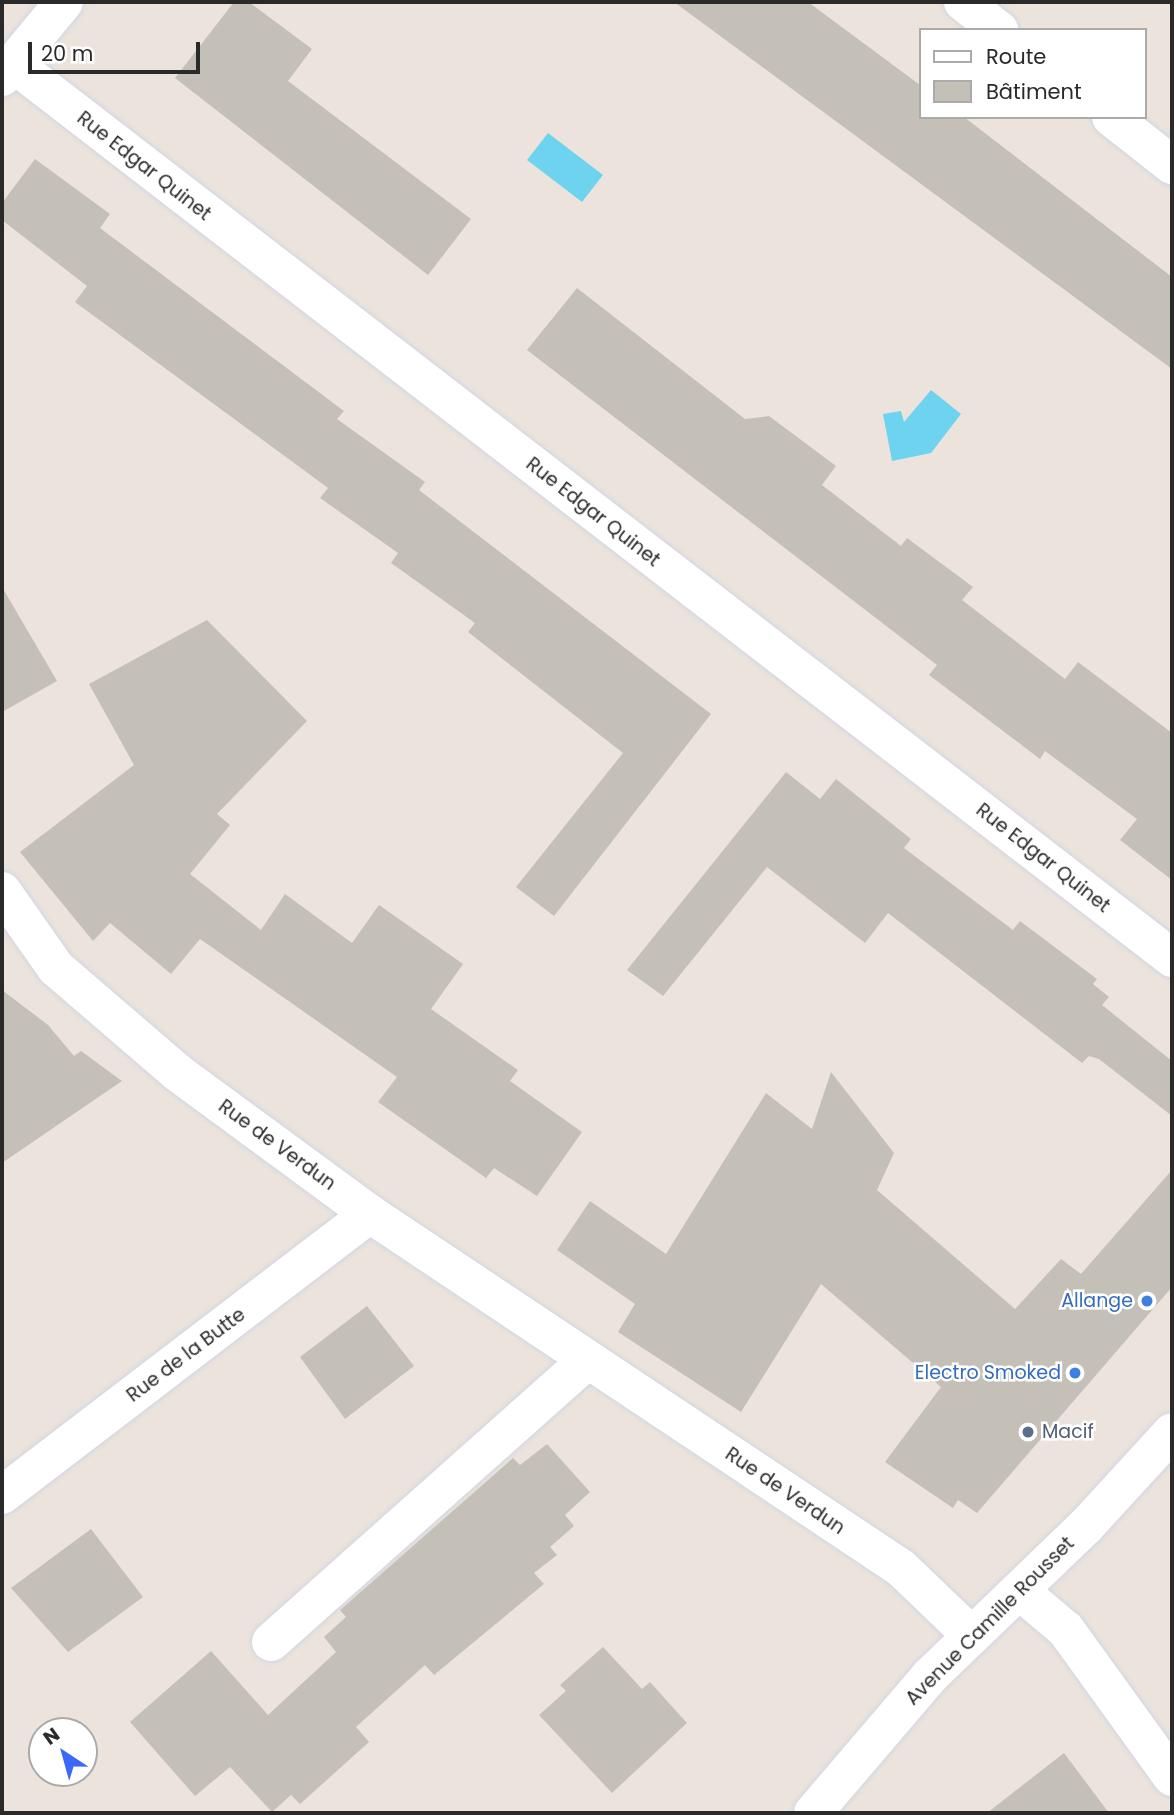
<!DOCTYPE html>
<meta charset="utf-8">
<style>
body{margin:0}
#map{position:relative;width:1174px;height:1815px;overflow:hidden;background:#ece4dc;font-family:Poppins,sans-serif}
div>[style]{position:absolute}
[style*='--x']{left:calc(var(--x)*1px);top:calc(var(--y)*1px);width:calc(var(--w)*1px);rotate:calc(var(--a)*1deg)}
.water>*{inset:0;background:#6ed3ef}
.building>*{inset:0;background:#c4bfb7}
.roads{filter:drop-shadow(0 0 2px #d1d5e3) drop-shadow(0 0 2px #d1d5e3)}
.minor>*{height:38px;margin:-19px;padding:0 19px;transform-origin:19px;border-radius:19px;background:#fff}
.tertiary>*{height:38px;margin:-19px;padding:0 19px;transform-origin:19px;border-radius:19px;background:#fff}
.dots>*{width:19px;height:19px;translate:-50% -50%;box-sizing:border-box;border:4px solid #fff;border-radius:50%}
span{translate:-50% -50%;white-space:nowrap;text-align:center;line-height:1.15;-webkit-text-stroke:5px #fff;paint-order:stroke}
.street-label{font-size:19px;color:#2a2a2a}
.shop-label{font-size:19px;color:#366cbe}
.right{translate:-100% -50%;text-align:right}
.service-label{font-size:19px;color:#4e5e75}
.left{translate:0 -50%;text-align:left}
.frame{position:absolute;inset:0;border:4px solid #2a2a2a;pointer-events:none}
.legend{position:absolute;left:919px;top:28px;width:228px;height:91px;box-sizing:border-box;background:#fff;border:2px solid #aaa;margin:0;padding:9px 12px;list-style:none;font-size:21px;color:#2a2a2a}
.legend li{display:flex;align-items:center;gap:14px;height:35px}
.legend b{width:35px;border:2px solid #aaa}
.north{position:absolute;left:28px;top:1717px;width:70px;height:70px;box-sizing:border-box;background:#fff;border:2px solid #aaa;border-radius:50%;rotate:324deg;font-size:19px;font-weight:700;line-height:28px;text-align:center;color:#2a2a2a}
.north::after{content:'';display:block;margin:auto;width:24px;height:32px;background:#3b68fa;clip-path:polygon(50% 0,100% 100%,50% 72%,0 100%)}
.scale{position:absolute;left:28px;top:42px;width:172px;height:32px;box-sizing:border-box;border:4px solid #2a2a2a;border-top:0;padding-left:9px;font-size:21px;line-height:24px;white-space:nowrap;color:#2a2a2a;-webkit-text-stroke:5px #fff;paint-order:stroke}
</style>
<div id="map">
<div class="water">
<i style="clip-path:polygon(548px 133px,603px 175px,582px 202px,527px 160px)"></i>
<i style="clip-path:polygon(931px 390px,961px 414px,931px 453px,892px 461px,883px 414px,901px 411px,904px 422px)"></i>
</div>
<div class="building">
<i style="clip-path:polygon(234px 2px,249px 2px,312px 49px,288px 81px,471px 219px,428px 275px,175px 78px)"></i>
<i style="clip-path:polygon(674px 2px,808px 2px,920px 85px,920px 117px,964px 117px,1172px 277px,1172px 369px)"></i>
<i style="clip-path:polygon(35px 159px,110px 214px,100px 228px,344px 411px,337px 419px,425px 482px,419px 490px,711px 714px,554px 916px,516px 887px,623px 753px,468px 632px,475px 623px,391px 563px,398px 553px,320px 498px,328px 488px,75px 302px,87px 286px,2px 220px,2px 203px)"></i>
<i style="clip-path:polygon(577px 288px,745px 419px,769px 416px,836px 466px,822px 485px,901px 546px,907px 538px,973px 587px,962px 600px,1065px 679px,1078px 662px,1172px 733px,1172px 880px,1120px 840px,1137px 819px,1045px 751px,1040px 759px,929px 675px,937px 665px,527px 350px)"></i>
<i style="clip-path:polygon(2px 587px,57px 681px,2px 712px)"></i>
<i style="clip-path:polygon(207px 620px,307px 721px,217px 814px,230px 825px,190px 874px,261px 930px,285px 894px,352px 943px,379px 905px,463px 964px,431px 1009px,518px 1070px,510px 1081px,582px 1132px,537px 1196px,494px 1168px,486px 1178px,378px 1102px,397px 1077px,200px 939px,171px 974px,110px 923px,93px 941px,20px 852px,134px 765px,89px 684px)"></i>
<i style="clip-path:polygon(786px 772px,820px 799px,836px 779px,911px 839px,904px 848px,1013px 930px,1020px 921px,1097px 979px,1093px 984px,1109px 997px,1102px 1005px,1172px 1061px,1172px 1116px,1099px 1059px,1089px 1056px,1082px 1063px,888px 913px,865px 943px,767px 867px,663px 996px,627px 970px)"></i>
<i style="clip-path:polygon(2px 990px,48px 1025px,74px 1056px,81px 1051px,122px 1081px,2px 1163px)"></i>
<i style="clip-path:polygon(831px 1072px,894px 1153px,877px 1190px,1015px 1309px,1061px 1259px,1081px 1274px,1172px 1170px,1172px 1287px,977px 1513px,958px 1500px,953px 1508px,885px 1462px,941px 1387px,821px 1284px,741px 1412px,618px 1332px,635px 1304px,557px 1250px,590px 1201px,666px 1254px,766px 1093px,812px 1129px)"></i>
<i style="clip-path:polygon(367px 1306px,414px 1366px,345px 1419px,300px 1357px)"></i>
<i style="clip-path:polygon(547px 1444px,590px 1492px,565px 1515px,574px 1526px,550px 1547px,557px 1555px,534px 1573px,544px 1584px,434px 1675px,425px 1665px,356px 1727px,369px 1742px,300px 1804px,291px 1795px,272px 1812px,230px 1767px,195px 1796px,130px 1722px,211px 1651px,268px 1715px,336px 1652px,324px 1637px,346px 1617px,340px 1610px,513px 1458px,520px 1465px)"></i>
<i style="clip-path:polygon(91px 1529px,143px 1597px,68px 1652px,11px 1588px)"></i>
<i style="clip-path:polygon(603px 1647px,642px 1689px,650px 1682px,687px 1723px,612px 1793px,539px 1715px,566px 1691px,560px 1685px)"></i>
<i style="clip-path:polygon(1064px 1753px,1109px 1813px,987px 1813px)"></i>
</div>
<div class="roads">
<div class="minor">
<i style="--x:963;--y:2;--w:46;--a:37.9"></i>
<i style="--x:15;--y:65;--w:1462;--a:37.66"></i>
<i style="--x:2;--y:77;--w:97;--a:-50.4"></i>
<i style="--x:1111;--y:117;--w:78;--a:38.2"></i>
<i style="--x:2;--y:891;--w:94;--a:55"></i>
<i style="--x:56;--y:968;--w:161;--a:40.7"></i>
<i style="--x:178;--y:1073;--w:238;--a:36.3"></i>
<i style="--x:370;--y:1214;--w:638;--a:33.69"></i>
<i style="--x:901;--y:1568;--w:98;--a:43.8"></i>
<i style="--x:2;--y:1495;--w:463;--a:-37.4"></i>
<i style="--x:1020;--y:1591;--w:60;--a:40.3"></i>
<i style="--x:1066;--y:1630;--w:181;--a:54.2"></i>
<i style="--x:271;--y:1642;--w:424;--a:-41.7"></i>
</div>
<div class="tertiary">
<i style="--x:813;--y:1813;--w:180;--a:-49.5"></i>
<i style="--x:930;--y:1676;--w:216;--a:-43.9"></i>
<i style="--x:1086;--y:1526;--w:127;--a:-47.5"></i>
</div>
</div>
<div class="dots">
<i style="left:1147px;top:1301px;background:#3f7fe0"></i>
<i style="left:1075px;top:1373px;background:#3f7fe0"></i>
<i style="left:1028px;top:1432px;background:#5c6f8a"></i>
</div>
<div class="street-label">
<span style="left:144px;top:166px;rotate:38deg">Rue Edgar Quinet</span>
<span style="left:593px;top:512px;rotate:38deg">Rue Edgar Quinet</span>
<span style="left:1043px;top:858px;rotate:38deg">Rue Edgar Quinet</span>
<span style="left:277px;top:1145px;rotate:36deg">Rue de Verdun</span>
<span style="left:186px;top:1355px;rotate:-37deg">Rue de la Butte</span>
<span style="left:785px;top:1491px;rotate:34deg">Rue de Verdun</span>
<span style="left:990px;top:1621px;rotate:-45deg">Avenue Camille Rousset</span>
</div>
<div class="shop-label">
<span class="right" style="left:1133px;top:1301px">Allange</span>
<span class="right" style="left:1061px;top:1373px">Electro Smoked</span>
</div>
<div class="service-label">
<span class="left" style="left:1042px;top:1432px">Macif</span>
</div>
<div class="frame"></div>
<ul class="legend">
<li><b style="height:9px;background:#fff"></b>Route</li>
<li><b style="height:19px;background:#c4bfb7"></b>Bâtiment</li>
</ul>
<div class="north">N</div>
<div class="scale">20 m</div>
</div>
